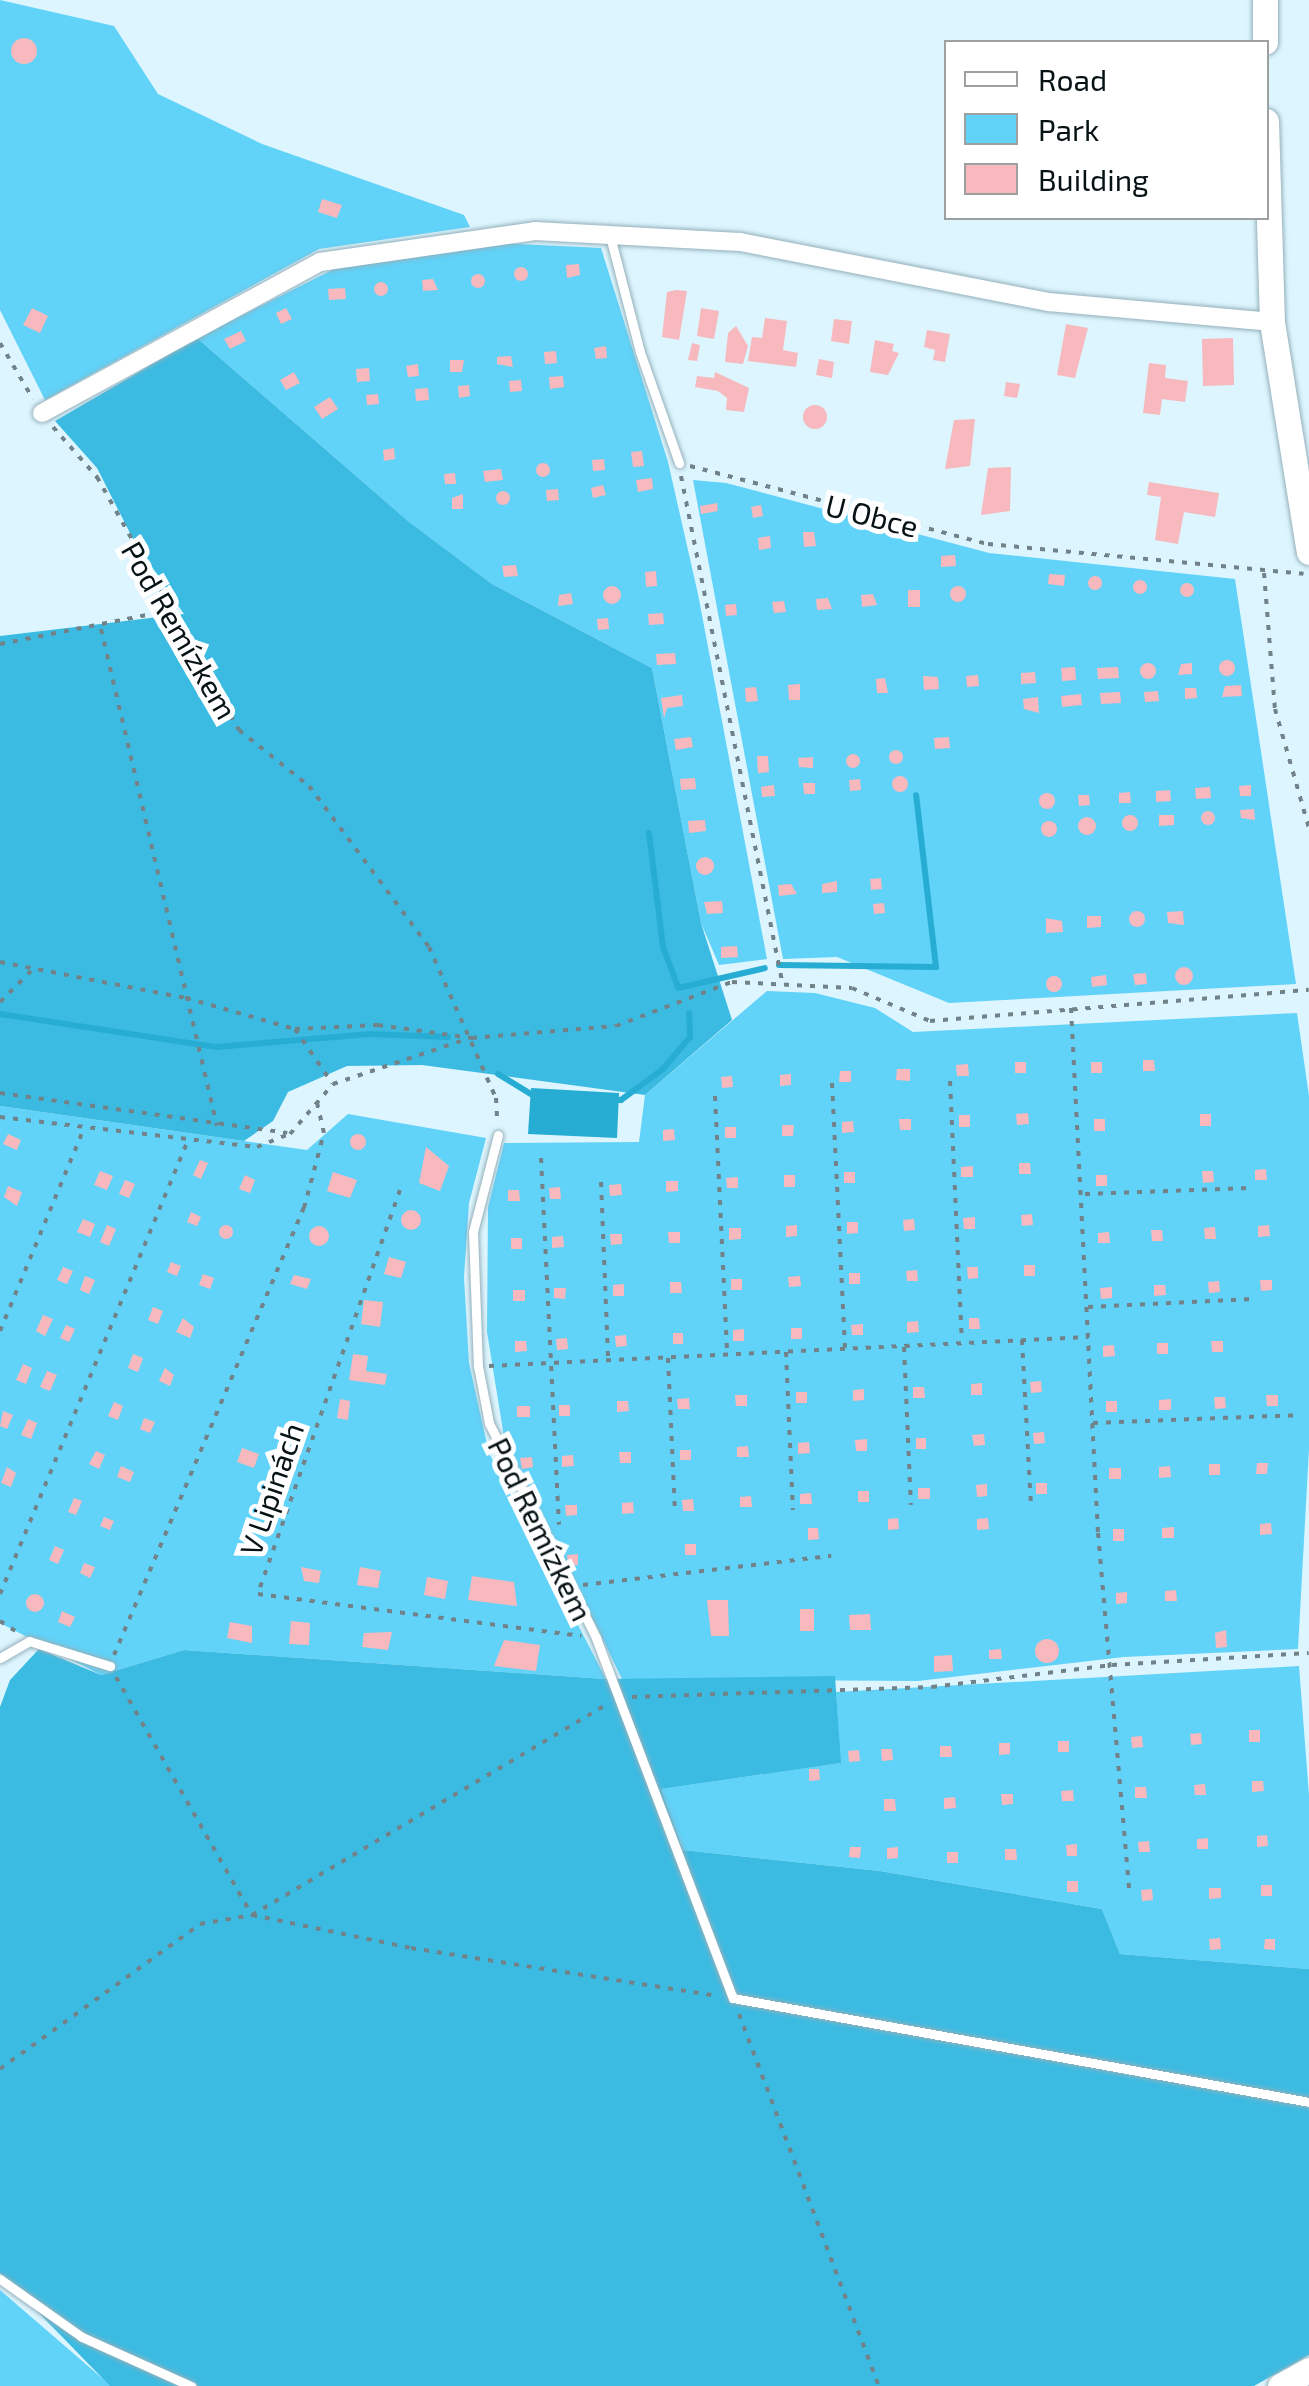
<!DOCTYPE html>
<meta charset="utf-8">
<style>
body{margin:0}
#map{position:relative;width:1309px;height:2386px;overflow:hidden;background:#ddf5fe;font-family:"Exo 2",sans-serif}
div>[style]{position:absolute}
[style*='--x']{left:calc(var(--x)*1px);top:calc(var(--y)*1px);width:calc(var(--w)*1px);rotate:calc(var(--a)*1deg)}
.green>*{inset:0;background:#61d2f8}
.forest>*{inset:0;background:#3cbbe2}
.water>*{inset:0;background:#27add4}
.stream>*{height:6px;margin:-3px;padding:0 3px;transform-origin:3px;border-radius:3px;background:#27add4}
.building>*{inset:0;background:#f7b9bd}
.round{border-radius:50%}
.path>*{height:4px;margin-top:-2px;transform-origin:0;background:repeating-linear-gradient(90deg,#718288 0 5px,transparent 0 13px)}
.roads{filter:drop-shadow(0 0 2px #93b0bb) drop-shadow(0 0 2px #93b0bb)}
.lane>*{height:9px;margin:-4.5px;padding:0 4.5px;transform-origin:4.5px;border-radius:4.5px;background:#fff}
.street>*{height:18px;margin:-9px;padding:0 9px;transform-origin:9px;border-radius:9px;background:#fff}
.secondary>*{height:25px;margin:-12.5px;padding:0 12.5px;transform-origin:12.5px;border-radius:12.5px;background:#fff}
span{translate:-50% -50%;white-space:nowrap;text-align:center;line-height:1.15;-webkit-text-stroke:10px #fff;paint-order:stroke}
.street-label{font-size:30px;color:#071215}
.legend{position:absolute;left:944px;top:40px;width:325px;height:180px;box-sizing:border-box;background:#fff;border:2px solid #9ca0a1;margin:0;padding:12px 18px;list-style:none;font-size:30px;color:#071215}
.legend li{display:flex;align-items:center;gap:20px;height:50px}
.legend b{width:50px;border:2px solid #9ca0a1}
</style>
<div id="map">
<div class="green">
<i style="clip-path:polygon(0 0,114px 26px,158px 94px,262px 144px,464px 215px,470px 227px,319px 249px,45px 400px,0 310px)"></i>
<i style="clip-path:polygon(478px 242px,601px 248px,668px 462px,698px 594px,767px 959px,719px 965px,701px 923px,652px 668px,492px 584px,408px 521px,197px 338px,342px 265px)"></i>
<i style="clip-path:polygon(693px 480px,726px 483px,989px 553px,1235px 579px,1296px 984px,949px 1003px,837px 957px,783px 959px)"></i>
<i style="clip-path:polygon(767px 991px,815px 993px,875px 1008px,913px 1032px,1297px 1013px,1309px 1096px,1309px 1449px,1298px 1649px,1124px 1657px,918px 1681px,622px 1679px,504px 1437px,487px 1332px,488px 1207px,504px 1143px,639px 1142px,645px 1095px)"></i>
<i style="clip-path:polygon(0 1106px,307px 1150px,348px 1114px,486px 1138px,469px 1203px,464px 1277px,469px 1363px,489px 1453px,606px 1679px,184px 1650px,101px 1675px,0 1623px)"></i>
<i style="clip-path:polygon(1299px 1666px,1309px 1795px,1309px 1969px,1120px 1954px,1102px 1909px,880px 1871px,683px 1850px,660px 1789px,840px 1763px,836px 1692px)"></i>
<i style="clip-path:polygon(0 2290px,110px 2385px,110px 2386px,0 2386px)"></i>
</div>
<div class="forest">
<i style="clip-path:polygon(197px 338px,408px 521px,492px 584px,652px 668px,701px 923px,732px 1020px,645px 1095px,422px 1065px,347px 1066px,288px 1092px,273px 1121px,244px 1141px,0 1106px,0 636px,184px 614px,133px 539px,97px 468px,55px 421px)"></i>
<i style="clip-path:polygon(39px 1649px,101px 1675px,184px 1650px,606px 1679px,835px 1676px,841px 1763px,661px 1789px,683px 1850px,880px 1871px,1102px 1909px,1120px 1954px,1309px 1969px,1309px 2355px,1254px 2386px,110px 2386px,0 2273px,0 1707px,10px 1680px)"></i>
</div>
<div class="water">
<i style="clip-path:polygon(531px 1088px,619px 1093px,617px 1138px,528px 1134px)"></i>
</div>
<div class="stream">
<i style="--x:649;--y:833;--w:115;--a:83"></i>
<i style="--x:663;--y:947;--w:43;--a:69.4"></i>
<i style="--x:779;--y:965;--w:157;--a:0.7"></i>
<i style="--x:936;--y:967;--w:173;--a:-96.6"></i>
<i style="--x:678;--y:988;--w:89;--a:-12.9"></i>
<i style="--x:0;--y:1014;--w:219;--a:8.7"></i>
<i style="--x:216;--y:1047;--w:155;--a:-4.8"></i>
<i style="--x:370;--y:1034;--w:78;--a:2.2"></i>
<i style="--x:498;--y:1074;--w:42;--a:31.4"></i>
<i style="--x:611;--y:1100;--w:10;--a:0"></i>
<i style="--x:621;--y:1100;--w:52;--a:-36.4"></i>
<i style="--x:663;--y:1069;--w:42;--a:-49.8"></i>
<i style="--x:690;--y:1037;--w:24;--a:-92"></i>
</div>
<div class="building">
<i class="round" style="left:11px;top:38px;width:26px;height:26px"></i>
<i style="clip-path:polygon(322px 199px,342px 205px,337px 218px,318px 212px)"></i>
<i style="clip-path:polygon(579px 264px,580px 275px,567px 278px,566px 265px)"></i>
<i class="round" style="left:514px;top:267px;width:14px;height:14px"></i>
<i class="round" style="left:471px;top:274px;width:14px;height:14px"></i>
<i style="clip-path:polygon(433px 279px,438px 290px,423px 291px,422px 280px)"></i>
<i class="round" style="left:374px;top:282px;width:14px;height:14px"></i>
<i style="clip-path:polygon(345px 288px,346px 299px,329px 300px,328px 289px)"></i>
<i style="clip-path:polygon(676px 290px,687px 291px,679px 340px,662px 337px,667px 292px)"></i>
<i style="clip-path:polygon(32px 308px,48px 316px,40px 333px,23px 325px)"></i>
<i style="clip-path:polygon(286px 308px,292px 319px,281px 324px,276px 313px)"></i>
<i style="clip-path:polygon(701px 308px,719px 311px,714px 339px,697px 336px)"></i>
<i style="clip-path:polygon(765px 318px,787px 321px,783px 350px,798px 353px,796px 367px,748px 361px,752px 337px,762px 338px)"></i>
<i style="clip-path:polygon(834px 319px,852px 321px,849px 344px,831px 341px)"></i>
<i style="clip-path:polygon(1066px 324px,1088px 328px,1075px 378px,1057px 375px)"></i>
<i style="clip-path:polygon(736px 326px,748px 346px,743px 364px,725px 362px,728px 333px)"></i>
<i style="clip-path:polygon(927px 330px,950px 334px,945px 362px,933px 360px,935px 350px,924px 347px)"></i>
<i style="clip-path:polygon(241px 331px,246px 341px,230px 349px,224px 339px)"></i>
<i style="clip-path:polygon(1233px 338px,1234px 385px,1203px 386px,1202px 339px)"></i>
<i style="clip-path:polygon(875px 340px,894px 344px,892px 351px,899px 353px,888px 375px,870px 372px)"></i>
<i style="clip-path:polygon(692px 343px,700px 345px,697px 361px,688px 360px)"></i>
<i style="clip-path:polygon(606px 346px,607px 358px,596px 359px,594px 348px)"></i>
<i style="clip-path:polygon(556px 351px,557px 363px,545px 364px,544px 352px)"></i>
<i style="clip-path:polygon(511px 356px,513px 367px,497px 364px,497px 357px)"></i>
<i style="clip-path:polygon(819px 359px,834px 362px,832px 378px,816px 375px)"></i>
<i style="clip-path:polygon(450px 360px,464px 360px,462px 372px,450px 372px)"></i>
<i style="clip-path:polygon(1149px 363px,1166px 365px,1165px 378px,1188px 381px,1185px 402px,1162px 399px,1160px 415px,1143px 413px)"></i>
<i style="clip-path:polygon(418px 364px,419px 376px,408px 377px,406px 366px)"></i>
<i style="clip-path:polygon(369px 368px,370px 381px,357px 382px,356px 369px)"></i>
<i style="clip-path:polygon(294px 372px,300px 383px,286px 390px,280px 380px)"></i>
<i style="clip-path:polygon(715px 372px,749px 388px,744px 412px,726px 410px,727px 398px,718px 391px,695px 387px,697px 376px,714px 378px)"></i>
<i style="clip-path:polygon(563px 376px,564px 387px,550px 389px,549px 377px)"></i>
<i style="clip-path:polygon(521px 380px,522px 391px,510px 392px,509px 381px)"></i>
<i style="clip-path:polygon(1006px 382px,1020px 384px,1017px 398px,1004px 396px)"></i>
<i style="clip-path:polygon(469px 385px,470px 396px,459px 398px,458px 386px)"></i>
<i style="clip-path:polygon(428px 388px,429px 400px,416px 401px,415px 389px)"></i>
<i style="clip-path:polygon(378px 394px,379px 404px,367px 405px,366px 395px)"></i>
<i style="clip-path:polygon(330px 397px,338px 409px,322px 419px,314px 407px)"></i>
<i class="round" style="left:803px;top:405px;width:24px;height:24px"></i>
<i style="clip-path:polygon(975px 419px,970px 466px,945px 469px,954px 420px)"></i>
<i style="clip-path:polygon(394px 448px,395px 459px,384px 461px,383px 450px)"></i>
<i style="clip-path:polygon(642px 451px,644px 466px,633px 467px,631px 452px)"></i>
<i style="clip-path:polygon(604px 459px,605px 470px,593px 471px,592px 460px)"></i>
<i class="round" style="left:536px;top:463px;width:14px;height:14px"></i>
<i style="clip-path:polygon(1011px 467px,1010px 511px,981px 515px,988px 468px)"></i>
<i style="clip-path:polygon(501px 469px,503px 480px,485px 482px,483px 471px)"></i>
<i style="clip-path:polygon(455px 473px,456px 484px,445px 484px,444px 474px)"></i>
<i style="clip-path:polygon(652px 478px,653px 489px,638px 492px,636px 480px)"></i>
<i style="clip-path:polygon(1149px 482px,1219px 493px,1215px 517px,1184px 512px,1178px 544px,1155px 540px,1161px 497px,1147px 495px)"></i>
<i style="clip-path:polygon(603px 485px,606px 495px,593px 498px,591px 488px)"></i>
<i style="clip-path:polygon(558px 489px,559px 500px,547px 501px,546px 490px)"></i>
<i class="round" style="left:496px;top:491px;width:14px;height:14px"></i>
<i style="clip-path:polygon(463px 494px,463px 509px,452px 509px,452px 498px)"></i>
<i style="clip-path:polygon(717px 503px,718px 511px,701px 514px,700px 506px)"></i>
<i style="clip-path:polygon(761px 505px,763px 516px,753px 518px,751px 507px)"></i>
<i style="clip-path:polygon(803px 532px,814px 532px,816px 546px,804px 547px)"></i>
<i style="clip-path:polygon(770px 536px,771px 548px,759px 550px,758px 538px)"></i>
<i style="clip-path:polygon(955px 555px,956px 566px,941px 567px,941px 556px)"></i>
<i style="clip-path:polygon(516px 565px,518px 576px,504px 577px,502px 566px)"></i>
<i style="clip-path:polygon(656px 571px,657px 586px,646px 587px,645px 572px)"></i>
<i style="clip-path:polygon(1049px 574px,1065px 575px,1064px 586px,1048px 584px)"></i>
<i class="round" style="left:1088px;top:576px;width:14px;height:14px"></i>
<i class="round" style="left:1133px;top:580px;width:14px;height:14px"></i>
<i class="round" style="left:1180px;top:583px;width:14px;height:14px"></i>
<i class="round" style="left:950px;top:586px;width:16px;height:16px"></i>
<i class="round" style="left:603px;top:586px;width:18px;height:18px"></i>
<i style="clip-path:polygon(908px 590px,920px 590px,920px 607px,908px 607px)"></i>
<i style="clip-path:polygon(571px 593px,573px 604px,558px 606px,559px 595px)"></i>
<i style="clip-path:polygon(873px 594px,877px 605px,862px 607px,861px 595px)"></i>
<i style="clip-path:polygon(828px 598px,832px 609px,817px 610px,816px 599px)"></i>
<i style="clip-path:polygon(784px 601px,786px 612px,774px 613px,772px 602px)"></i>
<i style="clip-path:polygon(736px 604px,737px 615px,726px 616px,725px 605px)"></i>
<i style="clip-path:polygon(663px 613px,664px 624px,649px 625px,648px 614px)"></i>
<i style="clip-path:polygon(608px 618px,609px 629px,598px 630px,597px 619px)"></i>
<i style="clip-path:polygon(675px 653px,676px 664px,657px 665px,656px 654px)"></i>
<i class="round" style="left:1219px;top:660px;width:16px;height:16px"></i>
<i style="clip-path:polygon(1192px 663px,1192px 674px,1178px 675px,1181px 664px)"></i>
<i class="round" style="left:1140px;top:663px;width:16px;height:16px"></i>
<i style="clip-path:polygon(1075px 667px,1076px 680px,1062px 681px,1061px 668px)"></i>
<i style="clip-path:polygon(1118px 667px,1119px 678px,1098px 679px,1097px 668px)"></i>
<i style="clip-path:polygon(1035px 672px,1036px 683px,1021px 684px,1021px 673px)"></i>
<i style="clip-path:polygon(978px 675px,979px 686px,967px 687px,966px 676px)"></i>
<i style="clip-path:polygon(923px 676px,938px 677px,939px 689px,924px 690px)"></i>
<i style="clip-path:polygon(885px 678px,888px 693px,877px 693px,876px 679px)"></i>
<i style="clip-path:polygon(800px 684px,800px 700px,789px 700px,788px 685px)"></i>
<i style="clip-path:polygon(1241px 685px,1242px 696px,1222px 697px,1225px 686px)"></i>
<i style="clip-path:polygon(756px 687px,758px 701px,746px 702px,745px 688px)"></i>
<i style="clip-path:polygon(1185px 688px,1196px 688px,1197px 698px,1185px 699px)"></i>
<i style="clip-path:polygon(1158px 691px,1159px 701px,1145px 702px,1144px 692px)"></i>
<i style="clip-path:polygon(1120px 692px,1121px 703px,1101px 704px,1100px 693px)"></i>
<i style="clip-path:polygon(1081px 694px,1082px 705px,1062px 707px,1061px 696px)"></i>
<i style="clip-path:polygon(682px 695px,683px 706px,667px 708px,664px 718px,661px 698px)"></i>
<i style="clip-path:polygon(1038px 697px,1039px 713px,1024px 709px,1023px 699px)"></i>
<i style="clip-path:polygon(691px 737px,693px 747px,676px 750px,674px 739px)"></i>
<i style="clip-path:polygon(949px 737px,950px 748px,935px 749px,934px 738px)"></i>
<i class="round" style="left:889px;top:750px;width:14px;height:14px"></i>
<i class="round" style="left:846px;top:754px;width:14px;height:14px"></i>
<i style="clip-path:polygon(757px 756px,768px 756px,769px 772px,758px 773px)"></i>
<i style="clip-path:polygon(813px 757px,813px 768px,799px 767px,798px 758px)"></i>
<i class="round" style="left:892px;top:776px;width:16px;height:16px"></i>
<i style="clip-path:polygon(695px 778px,696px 789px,681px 790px,680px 779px)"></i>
<i style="clip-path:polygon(860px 779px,861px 790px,850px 791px,849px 780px)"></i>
<i style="clip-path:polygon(803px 783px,815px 783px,815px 794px,804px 794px)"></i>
<i style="clip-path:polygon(774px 785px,775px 796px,762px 797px,761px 787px)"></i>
<i style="clip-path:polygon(1251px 785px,1251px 796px,1240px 796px,1239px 786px)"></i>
<i style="clip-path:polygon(1210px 787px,1211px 798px,1196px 799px,1195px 788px)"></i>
<i style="clip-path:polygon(1170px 790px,1171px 801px,1156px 802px,1156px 791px)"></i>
<i style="clip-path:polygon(1130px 792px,1131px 803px,1119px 803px,1119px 793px)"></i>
<i class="round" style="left:1039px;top:793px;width:16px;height:16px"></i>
<i style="clip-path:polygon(1078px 795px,1089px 795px,1090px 805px,1079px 806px)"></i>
<i style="clip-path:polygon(1254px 809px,1255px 820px,1241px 818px,1240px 810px)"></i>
<i class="round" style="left:1201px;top:811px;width:14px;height:14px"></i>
<i class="round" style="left:1122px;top:815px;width:16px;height:16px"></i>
<i style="clip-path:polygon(1159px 815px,1174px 815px,1174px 825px,1159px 826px)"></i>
<i class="round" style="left:1078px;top:817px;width:18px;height:18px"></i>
<i style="clip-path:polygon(705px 820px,706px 831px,689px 833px,688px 821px)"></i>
<i class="round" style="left:1041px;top:821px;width:16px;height:16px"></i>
<i class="round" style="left:696px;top:857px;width:18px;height:18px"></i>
<i style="clip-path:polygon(881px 878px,882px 889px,871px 890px,870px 879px)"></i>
<i style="clip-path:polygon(837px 881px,837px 892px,822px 893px,822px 884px)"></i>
<i style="clip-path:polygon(791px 884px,797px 894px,779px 896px,778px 885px)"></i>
<i style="clip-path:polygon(722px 901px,723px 913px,707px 914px,704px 902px)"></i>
<i style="clip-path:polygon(884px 903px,885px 913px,874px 914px,873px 904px)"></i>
<i class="round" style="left:1129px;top:911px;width:16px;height:16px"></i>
<i style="clip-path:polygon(1183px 911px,1184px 925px,1168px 923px,1167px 912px)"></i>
<i style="clip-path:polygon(1087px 916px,1101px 916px,1101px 927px,1087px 928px)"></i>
<i style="clip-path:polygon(1046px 918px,1062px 921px,1063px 932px,1046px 933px)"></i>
<i style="clip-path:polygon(737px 946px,738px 957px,721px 958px,721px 947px)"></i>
<i class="round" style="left:1175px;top:967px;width:18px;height:18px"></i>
<i style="clip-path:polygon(1146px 973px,1147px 984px,1135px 985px,1133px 974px)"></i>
<i style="clip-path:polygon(1106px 975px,1107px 985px,1092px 987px,1091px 977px)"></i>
<i class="round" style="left:1046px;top:976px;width:16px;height:16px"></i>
<i style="clip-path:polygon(1143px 1060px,1154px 1060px,1155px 1071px,1143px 1071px)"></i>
<i style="clip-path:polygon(1015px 1062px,1026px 1062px,1026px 1073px,1015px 1073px)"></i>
<i style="clip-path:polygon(1091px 1062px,1102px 1062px,1102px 1073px,1091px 1073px)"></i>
<i style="clip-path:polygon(968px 1064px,969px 1076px,957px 1076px,956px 1065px)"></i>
<i style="clip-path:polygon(897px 1069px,910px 1069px,910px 1081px,896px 1080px)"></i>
<i style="clip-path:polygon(840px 1071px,851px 1071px,851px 1082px,839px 1082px)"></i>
<i style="clip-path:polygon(791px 1074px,791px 1085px,780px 1086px,780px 1075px)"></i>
<i style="clip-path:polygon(732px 1076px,733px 1087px,722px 1088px,721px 1077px)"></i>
<i style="clip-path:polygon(1028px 1113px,1029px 1124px,1017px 1125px,1016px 1114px)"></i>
<i style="clip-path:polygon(1200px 1114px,1211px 1114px,1211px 1126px,1200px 1126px)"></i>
<i style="clip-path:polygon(959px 1115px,970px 1115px,970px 1127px,959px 1127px)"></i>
<i style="clip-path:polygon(899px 1119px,911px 1119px,911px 1130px,900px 1130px)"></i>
<i style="clip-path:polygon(1094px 1119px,1105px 1119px,1105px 1131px,1094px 1131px)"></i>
<i style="clip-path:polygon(853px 1121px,854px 1132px,842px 1133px,842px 1122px)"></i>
<i style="clip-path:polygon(782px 1125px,794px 1125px,793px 1136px,782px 1136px)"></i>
<i style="clip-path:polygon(725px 1127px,736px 1127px,736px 1138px,725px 1138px)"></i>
<i style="clip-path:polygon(674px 1129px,675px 1140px,663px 1141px,663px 1130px)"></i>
<i class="round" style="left:350px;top:1134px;width:16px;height:16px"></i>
<i style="clip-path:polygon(8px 1134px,21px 1140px,17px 1150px,3px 1144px)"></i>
<i style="clip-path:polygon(426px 1147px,449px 1166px,440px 1191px,419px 1183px)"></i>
<i style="clip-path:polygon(200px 1160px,208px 1163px,201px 1179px,193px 1175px)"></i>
<i style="clip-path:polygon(1019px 1163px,1030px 1163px,1031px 1174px,1019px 1174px)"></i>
<i style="clip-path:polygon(973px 1166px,973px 1177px,961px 1177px,961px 1167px)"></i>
<i style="clip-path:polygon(1266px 1169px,1267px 1180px,1255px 1180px,1255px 1170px)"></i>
<i style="clip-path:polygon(100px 1171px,113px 1176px,107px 1190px,94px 1185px)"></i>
<i style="clip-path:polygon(1202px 1171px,1213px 1171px,1214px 1182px,1203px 1183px)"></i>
<i style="clip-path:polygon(333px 1172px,357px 1180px,350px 1198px,327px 1191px)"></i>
<i style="clip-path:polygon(844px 1172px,855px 1172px,855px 1183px,844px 1183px)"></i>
<i style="clip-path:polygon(245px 1175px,255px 1180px,250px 1193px,239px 1189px)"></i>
<i style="clip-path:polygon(784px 1175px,795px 1175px,795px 1187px,784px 1187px)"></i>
<i style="clip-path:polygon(1096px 1175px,1107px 1175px,1107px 1186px,1096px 1186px)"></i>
<i style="clip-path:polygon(738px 1177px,738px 1188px,727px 1188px,726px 1178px)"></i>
<i style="clip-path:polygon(125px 1180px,135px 1184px,129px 1198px,119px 1194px)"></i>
<i style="clip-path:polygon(666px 1181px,678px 1181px,678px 1191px,666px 1192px)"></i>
<i style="clip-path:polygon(621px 1184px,622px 1195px,610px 1196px,609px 1185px)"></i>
<i style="clip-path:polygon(8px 1186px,22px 1192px,17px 1206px,4px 1197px)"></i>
<i style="clip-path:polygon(560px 1187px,561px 1199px,550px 1199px,549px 1188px)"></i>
<i style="clip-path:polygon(508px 1190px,519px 1190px,520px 1201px,508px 1201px)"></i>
<i class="round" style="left:401px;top:1210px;width:20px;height:20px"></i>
<i style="clip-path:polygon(191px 1212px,201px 1217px,197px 1226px,187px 1222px)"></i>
<i style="clip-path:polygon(1032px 1214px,1033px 1225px,1022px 1226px,1021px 1215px)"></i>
<i style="clip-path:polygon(975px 1217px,975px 1229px,964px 1229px,963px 1218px)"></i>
<i style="clip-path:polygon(83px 1219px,95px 1224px,90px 1237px,77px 1232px)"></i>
<i style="clip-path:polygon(914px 1219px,915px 1230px,904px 1231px,903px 1220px)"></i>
<i style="clip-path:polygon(847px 1222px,858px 1222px,858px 1233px,847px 1234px)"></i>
<i class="round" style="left:219px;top:1225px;width:14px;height:14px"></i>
<i style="clip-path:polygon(107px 1225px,116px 1229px,109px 1246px,100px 1242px)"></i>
<i style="clip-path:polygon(797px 1225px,797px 1236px,786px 1237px,786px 1226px)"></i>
<i style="clip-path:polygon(1269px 1225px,1270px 1236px,1258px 1237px,1258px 1226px)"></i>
<i class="round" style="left:309px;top:1226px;width:20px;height:20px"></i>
<i style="clip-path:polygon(1215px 1227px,1216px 1239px,1205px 1239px,1204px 1228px)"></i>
<i style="clip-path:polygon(729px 1228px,741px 1228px,741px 1239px,729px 1240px)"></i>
<i style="clip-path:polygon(1151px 1230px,1162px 1230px,1163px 1241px,1152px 1241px)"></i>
<i style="clip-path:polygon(668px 1232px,680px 1232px,680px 1243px,669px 1243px)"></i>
<i style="clip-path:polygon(1109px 1232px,1110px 1243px,1098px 1243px,1098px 1233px)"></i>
<i style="clip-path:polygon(610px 1234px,622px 1234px,622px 1244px,611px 1245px)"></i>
<i style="clip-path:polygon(563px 1236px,564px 1247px,552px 1248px,552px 1237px)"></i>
<i style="clip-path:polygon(511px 1238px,522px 1238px,522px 1249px,511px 1249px)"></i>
<i style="clip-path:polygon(389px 1257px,406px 1262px,401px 1278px,384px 1274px)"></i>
<i style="clip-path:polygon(171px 1262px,181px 1266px,177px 1276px,167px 1272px)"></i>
<i style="clip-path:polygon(1024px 1265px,1035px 1265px,1035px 1276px,1024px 1276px)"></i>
<i style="clip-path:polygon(63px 1267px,73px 1271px,67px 1284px,57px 1280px)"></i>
<i style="clip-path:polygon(967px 1267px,978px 1267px,978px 1278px,968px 1279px)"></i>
<i style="clip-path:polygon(917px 1270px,918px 1281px,907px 1281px,906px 1271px)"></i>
<i style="clip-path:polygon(849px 1273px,860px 1273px,860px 1284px,849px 1284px)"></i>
<i style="clip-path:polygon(203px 1274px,214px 1278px,210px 1289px,199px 1285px)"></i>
<i style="clip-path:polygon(294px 1275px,311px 1279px,307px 1289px,290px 1284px)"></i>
<i style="clip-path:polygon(85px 1276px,95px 1280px,89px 1294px,80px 1290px)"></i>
<i style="clip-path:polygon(800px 1276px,801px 1286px,789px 1287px,788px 1277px)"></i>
<i style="clip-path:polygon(731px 1279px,742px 1279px,742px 1290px,731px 1290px)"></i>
<i style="clip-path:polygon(1260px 1280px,1272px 1280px,1272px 1290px,1261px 1291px)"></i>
<i style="clip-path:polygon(1219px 1281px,1220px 1292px,1209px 1293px,1208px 1282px)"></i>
<i style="clip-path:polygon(670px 1282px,681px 1282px,682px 1293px,670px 1293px)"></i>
<i style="clip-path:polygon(624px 1284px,624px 1296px,613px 1296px,613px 1285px)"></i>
<i style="clip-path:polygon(1154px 1285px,1165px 1285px,1166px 1295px,1154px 1296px)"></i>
<i style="clip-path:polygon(1112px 1287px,1112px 1298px,1101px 1299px,1100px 1288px)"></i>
<i style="clip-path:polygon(554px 1288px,566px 1288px,565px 1299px,554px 1298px)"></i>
<i style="clip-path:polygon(513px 1290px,525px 1290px,525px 1301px,513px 1301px)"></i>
<i style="clip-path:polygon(364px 1300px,383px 1302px,380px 1327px,361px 1324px)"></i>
<i style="clip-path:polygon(153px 1307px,163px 1311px,158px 1324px,148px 1320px)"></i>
<i style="clip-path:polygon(43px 1315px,53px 1319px,45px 1336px,36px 1331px)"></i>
<i style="clip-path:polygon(183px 1318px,194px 1327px,190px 1338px,176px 1332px)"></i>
<i style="clip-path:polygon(969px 1318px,979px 1318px,980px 1329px,969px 1329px)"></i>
<i style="clip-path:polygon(918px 1321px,919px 1332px,907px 1333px,907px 1322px)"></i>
<i style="clip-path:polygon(863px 1324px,863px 1335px,852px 1335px,851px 1325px)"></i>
<i style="clip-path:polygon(66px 1325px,75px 1329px,69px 1342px,60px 1338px)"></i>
<i style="clip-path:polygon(791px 1328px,802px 1328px,802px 1339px,791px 1339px)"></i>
<i style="clip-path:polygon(744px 1329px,744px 1341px,733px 1341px,733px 1330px)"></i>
<i style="clip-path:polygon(673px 1333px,683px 1333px,683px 1344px,673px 1344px)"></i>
<i style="clip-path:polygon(626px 1335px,627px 1346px,616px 1347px,615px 1336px)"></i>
<i style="clip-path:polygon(567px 1338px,568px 1349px,557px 1350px,556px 1339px)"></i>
<i style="clip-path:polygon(515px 1341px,526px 1341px,527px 1351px,515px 1352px)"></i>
<i style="clip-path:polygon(1211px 1341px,1223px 1341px,1223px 1352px,1212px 1352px)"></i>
<i style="clip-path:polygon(1157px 1343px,1168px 1343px,1168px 1354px,1157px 1354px)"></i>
<i style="clip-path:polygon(1114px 1345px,1115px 1356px,1103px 1357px,1103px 1346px)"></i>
<i style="clip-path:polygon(133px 1354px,143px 1358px,138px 1372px,128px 1368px)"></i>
<i style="clip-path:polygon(353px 1354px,368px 1356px,366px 1371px,387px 1374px,385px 1385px,349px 1380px)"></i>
<i style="clip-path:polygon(23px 1364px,32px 1368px,26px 1384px,16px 1380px)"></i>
<i style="clip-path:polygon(165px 1368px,174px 1375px,170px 1386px,159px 1381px)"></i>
<i style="clip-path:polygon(47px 1371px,57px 1375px,50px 1391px,40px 1387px)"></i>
<i style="clip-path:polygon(1041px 1381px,1042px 1392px,1031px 1393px,1030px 1382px)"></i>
<i style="clip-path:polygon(982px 1383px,982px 1395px,971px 1395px,971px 1384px)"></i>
<i style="clip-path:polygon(913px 1387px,924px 1387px,925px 1398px,913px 1398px)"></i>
<i style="clip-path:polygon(864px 1389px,864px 1400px,853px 1401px,853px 1390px)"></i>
<i style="clip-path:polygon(796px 1392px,807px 1392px,807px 1403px,796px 1403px)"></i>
<i style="clip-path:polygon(735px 1395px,747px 1395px,747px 1406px,736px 1406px)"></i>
<i style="clip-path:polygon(1266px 1395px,1278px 1395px,1278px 1406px,1267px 1406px)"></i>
<i style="clip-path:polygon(1214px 1397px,1225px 1397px,1226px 1408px,1215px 1409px)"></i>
<i style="clip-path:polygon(689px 1398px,690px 1409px,678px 1409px,677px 1399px)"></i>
<i style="clip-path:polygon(340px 1399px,350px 1401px,348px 1420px,337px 1418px)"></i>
<i style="clip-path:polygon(1171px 1399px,1171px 1410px,1159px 1410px,1159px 1400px)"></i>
<i style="clip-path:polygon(617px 1401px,628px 1401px,629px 1411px,617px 1412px)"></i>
<i style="clip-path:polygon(1106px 1401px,1117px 1401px,1117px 1412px,1106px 1412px)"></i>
<i style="clip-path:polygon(114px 1402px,123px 1406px,118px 1420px,108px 1416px)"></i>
<i style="clip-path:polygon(559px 1405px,570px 1405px,570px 1416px,559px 1416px)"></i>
<i style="clip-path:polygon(517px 1406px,530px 1406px,530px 1417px,517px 1417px)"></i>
<i style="clip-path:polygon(3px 1411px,13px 1415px,7px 1429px,0 1426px)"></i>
<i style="clip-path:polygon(144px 1418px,155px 1422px,150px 1433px,140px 1429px)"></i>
<i style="clip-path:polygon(28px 1419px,37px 1423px,31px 1439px,21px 1435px)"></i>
<i style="clip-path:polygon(1044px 1432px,1045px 1443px,1034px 1444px,1033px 1433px)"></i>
<i style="clip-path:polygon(984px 1434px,985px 1445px,974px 1446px,972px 1435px)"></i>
<i style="clip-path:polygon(916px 1438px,926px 1438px,926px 1449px,916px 1449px)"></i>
<i style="clip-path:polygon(867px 1439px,867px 1451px,856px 1451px,855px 1440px)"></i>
<i style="clip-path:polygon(809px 1442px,810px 1453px,798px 1454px,798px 1443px)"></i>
<i style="clip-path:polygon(748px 1446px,749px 1457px,737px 1457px,737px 1447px)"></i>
<i style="clip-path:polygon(242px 1448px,259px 1454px,254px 1468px,237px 1462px)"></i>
<i style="clip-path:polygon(680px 1450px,691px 1450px,691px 1460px,680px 1460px)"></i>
<i style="clip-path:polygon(96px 1451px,105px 1455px,99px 1469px,89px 1464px)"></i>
<i style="clip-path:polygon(619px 1452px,631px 1452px,631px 1463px,620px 1463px)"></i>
<i style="clip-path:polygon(573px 1455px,574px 1466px,562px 1467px,562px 1456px)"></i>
<i style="clip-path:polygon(532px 1457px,533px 1467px,522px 1469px,520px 1458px)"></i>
<i style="clip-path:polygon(1257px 1463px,1268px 1463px,1267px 1474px,1256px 1474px)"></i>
<i style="clip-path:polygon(1209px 1464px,1220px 1464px,1220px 1475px,1209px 1475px)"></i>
<i style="clip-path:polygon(121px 1466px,134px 1472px,130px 1482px,117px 1477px)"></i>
<i style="clip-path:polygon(1170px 1466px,1171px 1477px,1159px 1478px,1159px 1467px)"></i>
<i style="clip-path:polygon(7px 1467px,16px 1473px,11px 1487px,1px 1483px)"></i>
<i style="clip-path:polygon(1109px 1468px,1121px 1468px,1121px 1479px,1109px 1479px)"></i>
<i style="clip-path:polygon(1036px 1483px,1047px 1483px,1047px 1494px,1036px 1494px)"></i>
<i style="clip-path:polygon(987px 1484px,987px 1496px,977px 1497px,976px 1485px)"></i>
<i style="clip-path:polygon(918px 1488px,930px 1488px,930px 1499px,918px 1499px)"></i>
<i style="clip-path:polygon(858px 1491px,869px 1491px,869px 1502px,858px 1502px)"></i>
<i style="clip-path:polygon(811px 1493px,812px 1504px,800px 1504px,800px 1494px)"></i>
<i style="clip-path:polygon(751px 1496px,752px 1507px,740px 1507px,740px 1497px)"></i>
<i style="clip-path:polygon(74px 1498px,82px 1501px,76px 1515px,68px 1512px)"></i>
<i style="clip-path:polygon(693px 1499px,694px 1511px,683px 1511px,682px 1500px)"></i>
<i style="clip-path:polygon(633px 1502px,634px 1513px,622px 1514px,622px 1503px)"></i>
<i style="clip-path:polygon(565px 1505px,577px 1505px,577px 1515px,566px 1516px)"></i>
<i style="clip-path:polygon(104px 1517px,114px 1521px,110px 1530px,100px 1526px)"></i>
<i style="clip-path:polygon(898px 1518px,899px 1529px,888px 1530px,888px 1519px)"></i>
<i style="clip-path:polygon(988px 1518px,989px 1529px,977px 1530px,977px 1519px)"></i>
<i style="clip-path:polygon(1271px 1523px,1272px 1534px,1260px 1535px,1260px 1524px)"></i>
<i style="clip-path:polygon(1174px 1527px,1174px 1538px,1162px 1538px,1162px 1528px)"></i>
<i style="clip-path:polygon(808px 1528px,818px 1528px,819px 1539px,808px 1540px)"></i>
<i style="clip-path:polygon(1113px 1529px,1124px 1529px,1124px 1541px,1113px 1541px)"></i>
<i style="clip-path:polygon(685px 1544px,696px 1544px,696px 1555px,685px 1555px)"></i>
<i style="clip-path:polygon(55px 1546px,64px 1550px,58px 1564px,49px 1560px)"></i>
<i style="clip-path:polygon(578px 1554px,578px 1565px,568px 1565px,567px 1555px)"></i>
<i style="clip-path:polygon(84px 1563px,95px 1567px,90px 1578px,80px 1573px)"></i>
<i style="clip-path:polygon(301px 1567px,321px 1571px,319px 1583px,304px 1581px)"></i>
<i style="clip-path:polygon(360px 1567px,381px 1571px,378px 1588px,357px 1585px)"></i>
<i style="clip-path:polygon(472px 1576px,514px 1582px,517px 1606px,468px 1600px)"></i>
<i style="clip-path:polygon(427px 1577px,448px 1581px,445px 1599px,424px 1595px)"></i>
<i style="clip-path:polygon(1176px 1590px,1177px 1601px,1165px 1601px,1165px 1591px)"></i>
<i style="clip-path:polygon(1127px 1592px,1127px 1603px,1116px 1604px,1116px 1593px)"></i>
<i class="round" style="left:26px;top:1594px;width:18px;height:18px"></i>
<i style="clip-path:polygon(707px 1600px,728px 1600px,729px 1636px,711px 1636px)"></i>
<i style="clip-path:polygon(800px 1609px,814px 1609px,814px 1631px,800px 1631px)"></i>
<i style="clip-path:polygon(62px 1611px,75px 1617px,70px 1627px,58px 1622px)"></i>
<i style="clip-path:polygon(870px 1614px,871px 1630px,850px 1630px,849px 1615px)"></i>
<i style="clip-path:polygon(291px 1621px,310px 1623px,309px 1645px,289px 1644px)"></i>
<i style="clip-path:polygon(230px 1622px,252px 1626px,252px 1643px,227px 1638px)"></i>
<i style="clip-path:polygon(1226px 1630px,1227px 1647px,1216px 1648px,1215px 1633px)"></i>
<i style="clip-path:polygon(392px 1632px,388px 1650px,362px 1647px,364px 1633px)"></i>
<i class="round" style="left:1035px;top:1639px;width:24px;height:24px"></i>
<i style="clip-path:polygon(504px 1640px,540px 1645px,536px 1671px,494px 1666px)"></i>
<i style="clip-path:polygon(1001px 1649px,1002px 1659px,989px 1659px,989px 1650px)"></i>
<i style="clip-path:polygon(952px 1655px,953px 1671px,934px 1672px,934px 1656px)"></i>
<i style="clip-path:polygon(1249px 1730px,1260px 1730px,1260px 1742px,1249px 1742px)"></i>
<i style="clip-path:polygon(1201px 1733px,1202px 1744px,1191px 1745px,1190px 1734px)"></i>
<i style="clip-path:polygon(1142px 1736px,1143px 1747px,1132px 1748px,1131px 1737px)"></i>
<i style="clip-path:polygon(1058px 1741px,1069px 1741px,1069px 1752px,1058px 1752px)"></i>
<i style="clip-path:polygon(999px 1743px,1010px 1743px,1010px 1754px,999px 1755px)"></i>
<i style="clip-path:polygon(940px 1746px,951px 1746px,952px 1757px,940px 1757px)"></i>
<i style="clip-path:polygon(881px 1749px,892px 1749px,893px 1760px,882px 1761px)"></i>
<i style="clip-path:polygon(859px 1750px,860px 1761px,849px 1762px,848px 1751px)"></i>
<i style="clip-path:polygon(809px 1769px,819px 1769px,820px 1780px,809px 1781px)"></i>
<i style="clip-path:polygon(1252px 1781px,1263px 1781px,1264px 1791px,1252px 1792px)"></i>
<i style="clip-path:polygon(1205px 1784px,1206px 1795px,1195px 1795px,1194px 1785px)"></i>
<i style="clip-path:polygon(1135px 1787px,1146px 1787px,1147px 1798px,1135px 1798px)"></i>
<i style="clip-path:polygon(1073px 1790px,1074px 1801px,1062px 1801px,1061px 1791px)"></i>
<i style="clip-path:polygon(1001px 1794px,1013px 1794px,1013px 1804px,1002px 1805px)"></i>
<i style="clip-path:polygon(955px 1797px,956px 1808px,944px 1809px,944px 1798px)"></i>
<i style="clip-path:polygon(884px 1799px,895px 1799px,896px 1811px,884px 1811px)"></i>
<i style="clip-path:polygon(1267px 1835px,1268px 1846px,1257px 1847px,1257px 1836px)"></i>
<i style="clip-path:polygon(1208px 1838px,1208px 1849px,1197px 1849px,1197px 1839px)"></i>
<i style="clip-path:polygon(1149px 1841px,1150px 1852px,1139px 1852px,1138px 1842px)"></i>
<i style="clip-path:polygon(1077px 1844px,1077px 1856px,1067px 1856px,1066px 1845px)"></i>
<i style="clip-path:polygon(850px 1847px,861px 1847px,860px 1858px,849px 1857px)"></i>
<i style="clip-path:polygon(898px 1847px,898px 1858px,887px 1859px,887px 1848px)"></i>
<i style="clip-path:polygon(1005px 1849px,1016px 1849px,1017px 1860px,1005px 1860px)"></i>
<i style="clip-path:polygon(947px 1852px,958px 1852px,958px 1863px,947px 1863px)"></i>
<i style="clip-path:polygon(1067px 1881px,1078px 1881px,1078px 1892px,1067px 1892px)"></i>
<i style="clip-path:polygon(1261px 1885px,1272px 1885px,1272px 1896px,1261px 1896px)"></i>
<i style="clip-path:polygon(1209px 1888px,1221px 1888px,1221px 1898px,1209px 1899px)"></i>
<i style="clip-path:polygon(1152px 1889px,1153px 1900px,1142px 1901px,1141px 1890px)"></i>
<i style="clip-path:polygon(1220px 1938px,1221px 1949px,1210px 1950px,1209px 1939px)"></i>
<i style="clip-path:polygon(1265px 1939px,1275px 1939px,1275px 1950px,1264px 1949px)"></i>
</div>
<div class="path">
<i style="--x:0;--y:343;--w:65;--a:59.5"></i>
<i style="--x:53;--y:427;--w:67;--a:48.7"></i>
<i style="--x:97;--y:477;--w:290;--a:60.7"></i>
<i style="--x:239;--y:730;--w:90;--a:38.7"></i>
<i style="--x:309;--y:786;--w:201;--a:53.3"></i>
<i style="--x:429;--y:947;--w:165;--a:66.1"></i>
<i style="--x:496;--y:1098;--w:22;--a:87"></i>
<i style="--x:690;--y:466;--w:308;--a:14.7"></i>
<i style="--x:988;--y:544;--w:317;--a:5.4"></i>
<i style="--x:681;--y:476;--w:515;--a:78.69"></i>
<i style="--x:1264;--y:573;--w:136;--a:85.4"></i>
<i style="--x:1275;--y:709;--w:124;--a:74.1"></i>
<i style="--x:101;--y:629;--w:510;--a:76.86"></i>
<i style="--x:0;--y:644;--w:174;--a:-11.2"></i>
<i style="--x:0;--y:962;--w:189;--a:11"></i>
<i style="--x:186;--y:998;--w:113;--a:15.9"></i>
<i style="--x:295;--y:1029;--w:83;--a:-2.8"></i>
<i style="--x:378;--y:1025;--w:95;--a:7.9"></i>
<i style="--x:472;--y:1038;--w:144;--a:-4.8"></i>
<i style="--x:616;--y:1026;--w:124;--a:-20.8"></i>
<i style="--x:732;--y:982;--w:120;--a:2.9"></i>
<i style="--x:852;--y:988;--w:85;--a:22.9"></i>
<i style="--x:930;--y:1021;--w:380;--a:-4.7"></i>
<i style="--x:0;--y:1002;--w:44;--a:-45"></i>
<i style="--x:1071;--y:1008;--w:526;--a:87.06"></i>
<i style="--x:1098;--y:1533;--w:364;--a:85"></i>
<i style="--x:295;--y:1029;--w:65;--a:55.6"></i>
<i style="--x:950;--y:1081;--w:260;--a:87.4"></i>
<i style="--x:832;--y:1083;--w:265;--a:87.2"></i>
<i style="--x:0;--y:1093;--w:290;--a:7.9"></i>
<i style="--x:715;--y:1096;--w:259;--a:87.3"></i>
<i style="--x:0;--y:1117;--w:259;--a:6.7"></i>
<i style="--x:257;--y:1147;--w:35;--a:-22"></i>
<i style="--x:290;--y:1134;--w:66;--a:-49.3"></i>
<i style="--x:333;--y:1084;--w:141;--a:-18.6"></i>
<i style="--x:541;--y:1158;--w:367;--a:87.2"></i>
<i style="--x:601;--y:1182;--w:178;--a:87.7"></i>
<i style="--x:400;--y:1190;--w:428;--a:109.4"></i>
<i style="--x:258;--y:1594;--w:326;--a:7.4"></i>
<i style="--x:1085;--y:1194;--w:165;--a:-2.1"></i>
<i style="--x:1088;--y:1307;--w:165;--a:-2.8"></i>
<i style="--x:0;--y:1331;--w:220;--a:-67.5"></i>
<i style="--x:1022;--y:1340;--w:165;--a:86.9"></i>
<i style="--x:904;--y:1347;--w:158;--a:87.5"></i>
<i style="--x:786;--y:1352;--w:158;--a:87.5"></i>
<i style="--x:668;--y:1358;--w:156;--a:87.4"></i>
<i style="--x:489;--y:1366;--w:600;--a:-2.77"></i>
<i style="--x:1093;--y:1423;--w:205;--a:-2.2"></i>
<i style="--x:583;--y:1585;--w:250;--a:-6.7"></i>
<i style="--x:0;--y:1594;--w:488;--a:-67.5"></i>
<i style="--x:0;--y:1621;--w:20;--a:33"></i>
<i style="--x:114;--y:1655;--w:486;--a:-67"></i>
<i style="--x:304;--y:1208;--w:78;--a:-75.1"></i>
<i style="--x:324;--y:1133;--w:37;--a:-103"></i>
<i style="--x:116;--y:1677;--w:274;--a:60.3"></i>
<i style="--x:252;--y:1915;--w:162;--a:11.7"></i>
<i style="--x:411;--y:1948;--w:309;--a:8.9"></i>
<i style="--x:632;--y:1697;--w:300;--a:-1.9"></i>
<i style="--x:932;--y:1687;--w:181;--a:-7"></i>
<i style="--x:1112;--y:1665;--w:197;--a:-3.5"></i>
<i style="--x:739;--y:2014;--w:397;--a:69.4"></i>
<i style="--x:0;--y:2069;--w:247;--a:-35.9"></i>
<i style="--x:200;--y:1924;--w:53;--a:-9.8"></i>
<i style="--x:252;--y:1915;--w:415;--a:-30.7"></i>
</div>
<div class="roads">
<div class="lane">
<i style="--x:610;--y:236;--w:120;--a:75.5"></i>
<i style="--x:640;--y:352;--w:118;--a:70.6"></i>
<i style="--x:498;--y:1135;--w:100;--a:104.5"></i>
<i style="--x:473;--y:1232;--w:134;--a:87.9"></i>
<i style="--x:478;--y:1366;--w:58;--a:79.1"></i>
<i style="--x:489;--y:1423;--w:240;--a:63.5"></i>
<i style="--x:596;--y:1638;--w:385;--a:69.2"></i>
<i style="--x:733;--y:1998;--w:585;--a:10.23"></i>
<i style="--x:0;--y:1658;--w:34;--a:-30"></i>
<i style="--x:29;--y:1641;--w:85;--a:17.2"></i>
<i style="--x:0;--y:2279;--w:100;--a:35.3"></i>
<i style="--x:82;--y:2337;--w:120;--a:24.2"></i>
</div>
<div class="street">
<i style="--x:42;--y:413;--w:316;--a:-28.5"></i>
<i style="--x:320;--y:262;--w:217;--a:-8.2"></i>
<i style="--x:535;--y:231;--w:205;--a:3.1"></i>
<i style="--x:740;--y:242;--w:315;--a:11"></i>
<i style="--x:1049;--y:302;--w:224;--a:5.1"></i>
</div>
<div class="secondary">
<i style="--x:1265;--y:0;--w:42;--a:90"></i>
<i style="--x:1266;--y:121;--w:201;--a:88.3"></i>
<i style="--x:1272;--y:322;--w:233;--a:80.9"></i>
<i style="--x:1280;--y:2386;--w:33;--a:-29"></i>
</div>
</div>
<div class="street-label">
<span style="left:872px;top:515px;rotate:14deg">U Obce</span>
<span style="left:180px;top:630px;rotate:60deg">Pod Remízkem</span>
<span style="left:271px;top:1489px;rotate:-71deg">V Lipinách</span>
<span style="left:541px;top:1529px;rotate:64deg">Pod Remízkem</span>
</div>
<ul class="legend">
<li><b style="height:12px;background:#fff"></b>Road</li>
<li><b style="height:28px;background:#61d2f8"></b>Park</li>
<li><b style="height:28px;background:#f7b9bd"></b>Building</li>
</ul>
</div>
